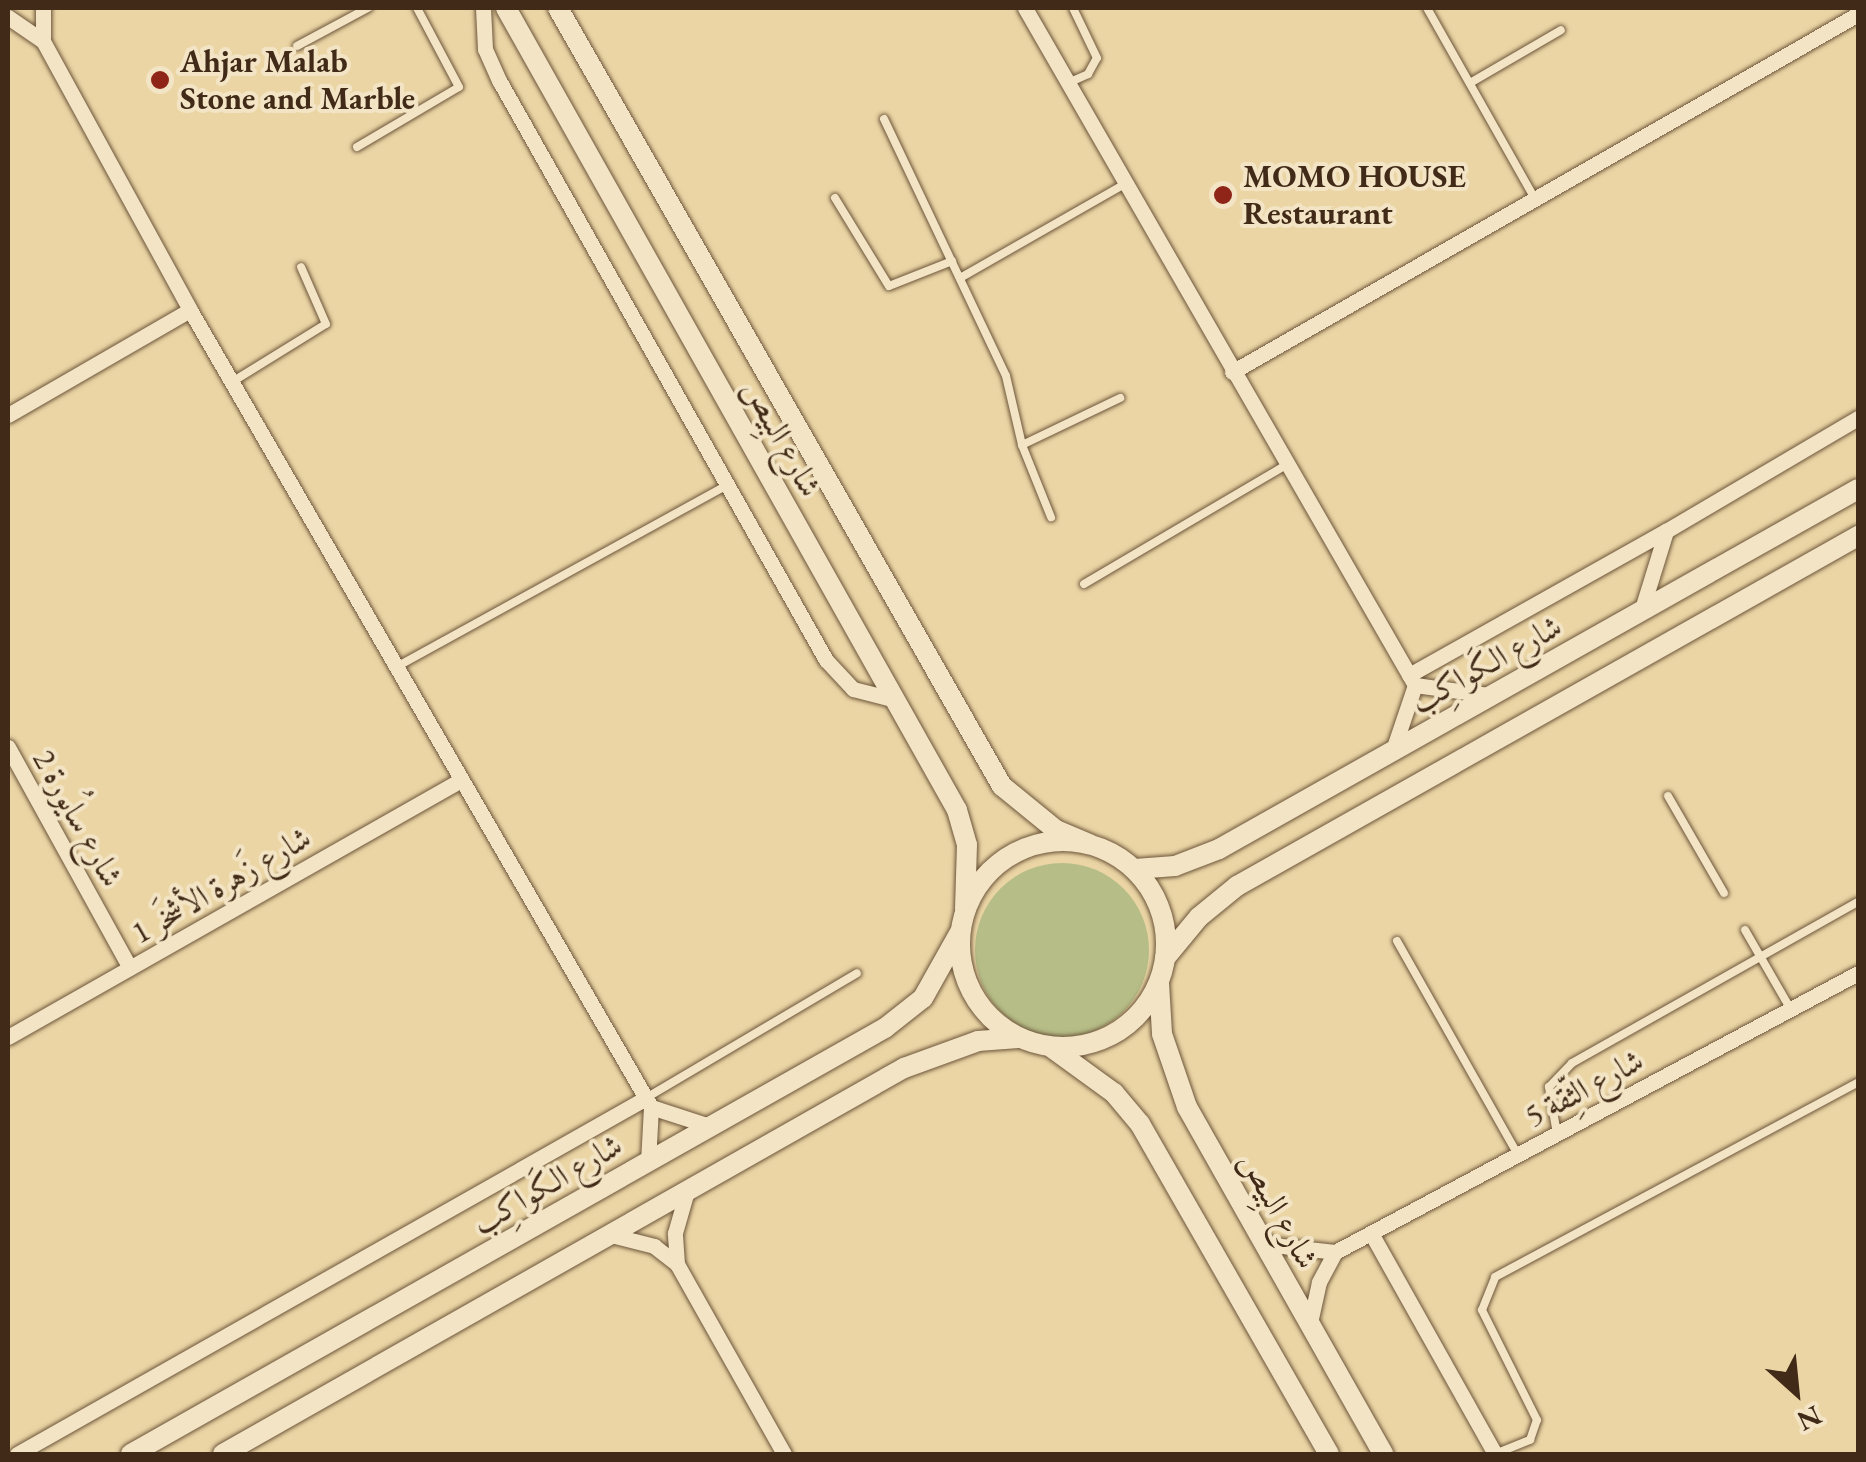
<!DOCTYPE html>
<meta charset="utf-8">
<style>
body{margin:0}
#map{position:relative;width:1866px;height:1462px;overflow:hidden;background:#ebd5a5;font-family:"EB Garamond",Amiri,serif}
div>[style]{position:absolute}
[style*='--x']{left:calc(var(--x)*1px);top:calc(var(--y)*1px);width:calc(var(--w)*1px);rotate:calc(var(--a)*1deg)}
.green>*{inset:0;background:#b6bd87}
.round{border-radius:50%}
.roads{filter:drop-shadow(0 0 2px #6c553a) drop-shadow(0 0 2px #6c553a)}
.service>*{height:8px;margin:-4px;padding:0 4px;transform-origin:4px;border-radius:4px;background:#f2e4c4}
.minor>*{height:15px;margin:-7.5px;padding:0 7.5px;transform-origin:7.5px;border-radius:7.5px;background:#f2e4c4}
.tertiary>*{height:20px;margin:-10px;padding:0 10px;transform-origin:10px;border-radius:10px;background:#f2e4c4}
.tertiary>.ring{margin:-10px;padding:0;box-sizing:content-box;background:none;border:20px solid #f2e4c4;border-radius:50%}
.dots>*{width:28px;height:28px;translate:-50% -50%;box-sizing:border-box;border:5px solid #f2e4c4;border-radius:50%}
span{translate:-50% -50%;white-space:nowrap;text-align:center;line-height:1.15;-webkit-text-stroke:8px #f2e4c4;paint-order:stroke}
.poi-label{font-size:32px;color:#412a17;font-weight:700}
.left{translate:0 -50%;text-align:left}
.street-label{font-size:32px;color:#412a17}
.frame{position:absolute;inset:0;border:10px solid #412a17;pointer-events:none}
.north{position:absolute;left:1746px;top:1342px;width:100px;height:100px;-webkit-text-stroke:8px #f2e4c4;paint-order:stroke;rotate:153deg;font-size:28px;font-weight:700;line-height:40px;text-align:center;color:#412a17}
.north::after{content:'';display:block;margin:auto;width:35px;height:45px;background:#412a17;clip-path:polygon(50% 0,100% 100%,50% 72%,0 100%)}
</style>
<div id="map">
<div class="green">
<i class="round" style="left:975px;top:863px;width:174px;height:174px"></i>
</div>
<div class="roads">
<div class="service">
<i style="--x:1427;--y:8;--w:219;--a:60.5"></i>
<i style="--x:297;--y:46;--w:81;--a:-28.2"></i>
<i style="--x:1068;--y:83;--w:22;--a:-24"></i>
<i style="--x:1088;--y:74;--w:18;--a:-61"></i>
<i style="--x:1097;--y:58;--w:55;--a:-115.6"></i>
<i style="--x:1470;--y:83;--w:105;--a:-30.2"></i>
<i style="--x:884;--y:119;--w:284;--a:64.6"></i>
<i style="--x:1006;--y:376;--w:71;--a:76.9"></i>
<i style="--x:1022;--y:445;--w:78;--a:68.1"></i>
<i style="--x:357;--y:147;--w:118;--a:-30.5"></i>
<i style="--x:459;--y:87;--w:89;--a:-118"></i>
<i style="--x:835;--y:198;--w:103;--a:58.5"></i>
<i style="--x:889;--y:286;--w:68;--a:-21.6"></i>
<i style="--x:960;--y:278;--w:190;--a:-29.7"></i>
<i style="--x:232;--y:382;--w:110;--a:-31.7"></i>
<i style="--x:326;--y:324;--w:62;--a:-113.7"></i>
<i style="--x:1022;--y:445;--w:109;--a:-25.6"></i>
<i style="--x:1084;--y:584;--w:232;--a:-30.5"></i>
<i style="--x:398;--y:666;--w:376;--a:-28.8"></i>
<i style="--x:1668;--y:796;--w:112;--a:60"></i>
<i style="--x:1745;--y:930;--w:90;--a:60"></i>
<i style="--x:1397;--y:941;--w:246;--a:60.5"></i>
<i style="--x:646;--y:1098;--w:245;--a:-30.6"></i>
<i style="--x:1557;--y:1134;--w:48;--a:-99.7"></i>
<i style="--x:1549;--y:1087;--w:33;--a:-46"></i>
<i style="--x:1572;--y:1063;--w:328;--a:-29.4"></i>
<i style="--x:1495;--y:1454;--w:38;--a:-22"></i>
<i style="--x:1530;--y:1440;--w:21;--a:-71"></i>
<i style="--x:1537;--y:1420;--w:123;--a:-116.6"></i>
<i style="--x:1482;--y:1310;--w:35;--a:-68"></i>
<i style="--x:1495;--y:1277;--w:412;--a:-28.2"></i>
</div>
<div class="minor">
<i style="--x:43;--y:8;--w:33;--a:90"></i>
<i style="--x:43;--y:41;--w:307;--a:61.3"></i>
<i style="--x:190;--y:310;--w:921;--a:59.95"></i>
<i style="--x:651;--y:1107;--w:55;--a:93.1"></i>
<i style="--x:483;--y:8;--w:41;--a:87.2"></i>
<i style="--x:485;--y:49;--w:36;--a:66"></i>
<i style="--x:500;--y:82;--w:664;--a:60.58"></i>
<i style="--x:826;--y:660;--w:40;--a:47"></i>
<i style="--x:853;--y:689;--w:44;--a:14.3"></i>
<i style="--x:1025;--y:8;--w:781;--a:60.06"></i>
<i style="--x:1415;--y:685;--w:69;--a:108.7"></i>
<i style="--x:8;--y:17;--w:42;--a:34.4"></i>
<i style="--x:1232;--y:372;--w:721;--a:-29.76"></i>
<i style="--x:8;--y:415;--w:210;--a:-30"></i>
<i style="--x:1641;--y:612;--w:85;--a:-72.8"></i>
<i style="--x:1666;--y:531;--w:223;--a:-30.5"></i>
<i style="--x:1409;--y:675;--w:295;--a:-29.3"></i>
<i style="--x:1415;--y:685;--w:74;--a:7.8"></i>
<i style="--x:8;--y:747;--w:252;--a:61.1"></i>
<i style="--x:8;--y:1037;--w:521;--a:-29.57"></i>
<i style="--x:651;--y:1107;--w:62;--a:17.9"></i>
<i style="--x:1371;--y:1233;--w:253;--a:60.7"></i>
<i style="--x:607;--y:1234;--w:49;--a:14.3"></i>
<i style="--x:654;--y:1246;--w:29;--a:38"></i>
<i style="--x:677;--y:1264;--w:218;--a:60.6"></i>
<i style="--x:1264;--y:1244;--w:71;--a:6.4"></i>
<i style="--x:1335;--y:1252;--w:593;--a:-28.08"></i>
<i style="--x:677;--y:1264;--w:31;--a:-94"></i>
<i style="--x:675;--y:1233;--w:44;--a:-74.1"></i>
<i style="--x:1310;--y:1323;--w:42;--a:-77.6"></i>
<i style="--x:1319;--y:1282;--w:34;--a:-62"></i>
<i style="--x:17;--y:1454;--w:723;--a:-29.51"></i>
</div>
<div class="tertiary">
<i style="--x:506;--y:8;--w:920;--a:60.65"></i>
<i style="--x:957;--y:810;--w:36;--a:74"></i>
<i style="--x:967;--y:845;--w:64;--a:91.8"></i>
<i style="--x:558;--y:8;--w:896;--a:60.29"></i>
<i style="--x:1002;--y:786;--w:70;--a:39.2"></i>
<i style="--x:1056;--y:830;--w:36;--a:23"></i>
<i class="ring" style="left:960px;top:841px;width:186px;height:186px"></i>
<i style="--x:1135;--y:869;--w:40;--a:-4.3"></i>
<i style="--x:1175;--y:866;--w:47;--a:-21.1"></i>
<i style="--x:1219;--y:849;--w:733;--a:-29.4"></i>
<i style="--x:1165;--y:958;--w:53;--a:-50.3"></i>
<i style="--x:1199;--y:917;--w:49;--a:-39.2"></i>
<i style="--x:1237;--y:886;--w:713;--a:-29.41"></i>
<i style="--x:1159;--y:983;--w:51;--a:86.6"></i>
<i style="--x:1162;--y:1034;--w:77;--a:71.1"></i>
<i style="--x:1187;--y:1107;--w:399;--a:60.5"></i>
<i style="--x:1052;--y:1048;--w:77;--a:36"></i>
<i style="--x:1114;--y:1093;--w:40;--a:50"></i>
<i style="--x:1140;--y:1124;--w:380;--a:60.2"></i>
<i style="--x:131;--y:1454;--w:866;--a:-29.47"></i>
<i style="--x:885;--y:1028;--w:48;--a:-38.3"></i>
<i style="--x:923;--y:998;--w:76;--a:-60.7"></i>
<i style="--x:223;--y:1454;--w:783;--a:-29.55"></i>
<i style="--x:904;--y:1068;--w:79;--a:-20"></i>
<i style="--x:978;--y:1041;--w:40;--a:-4.3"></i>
</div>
</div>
<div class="dots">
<i style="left:160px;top:80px;background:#8f2418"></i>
<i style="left:1223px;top:195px;background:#8f2418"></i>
</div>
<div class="poi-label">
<span class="left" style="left:180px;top:80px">Ahjar Malab<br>Stone and Marble</span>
<span class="left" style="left:1243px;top:195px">MOMO HOUSE<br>Restaurant</span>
</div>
<div class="street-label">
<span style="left:782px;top:438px;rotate:61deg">شارع البِيص</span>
<span style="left:1486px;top:664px;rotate:-29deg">شارع الكَواكِب</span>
<span style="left:78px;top:818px;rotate:61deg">شارع سايُورة 2</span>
<span style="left:221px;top:885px;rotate:-30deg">شارع زَهرة الأشخَر 1</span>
<span style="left:1584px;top:1088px;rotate:-28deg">شارع الثِّقة 5</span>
<span style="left:547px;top:1184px;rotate:-30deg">شارع الكَواكِب</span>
<span style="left:1279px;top:1210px;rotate:61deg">شارع البِيص</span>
</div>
<div class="frame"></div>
<div class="north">N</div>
</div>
